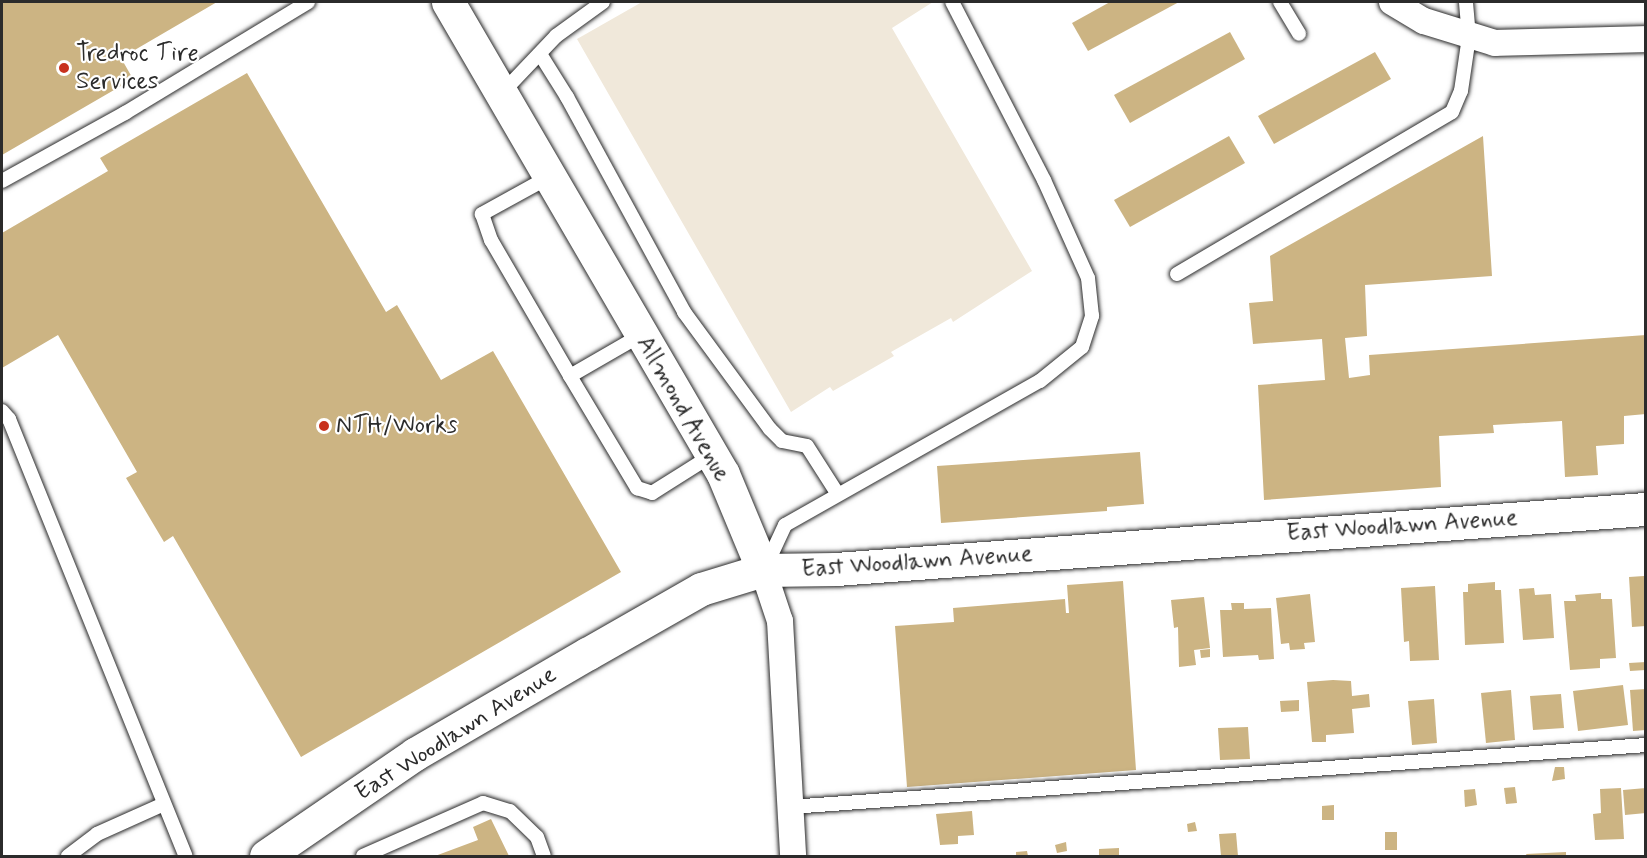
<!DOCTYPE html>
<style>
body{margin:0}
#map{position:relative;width:1647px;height:858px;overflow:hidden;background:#fff;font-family:Mynerve,sans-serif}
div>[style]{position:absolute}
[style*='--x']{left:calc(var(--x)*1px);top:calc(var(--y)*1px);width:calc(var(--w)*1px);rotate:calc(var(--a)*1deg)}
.built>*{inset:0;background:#f0e8da}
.building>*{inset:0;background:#ccb483}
.roads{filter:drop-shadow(0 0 2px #2b2b2b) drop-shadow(0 0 2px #2b2b2b)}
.lane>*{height:14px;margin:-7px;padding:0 7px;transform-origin:7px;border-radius:7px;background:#fff}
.street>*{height:26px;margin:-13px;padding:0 13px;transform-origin:13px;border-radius:13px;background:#fff}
.secondary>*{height:33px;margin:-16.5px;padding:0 16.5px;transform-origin:16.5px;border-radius:16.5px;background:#fff}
.dots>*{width:16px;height:16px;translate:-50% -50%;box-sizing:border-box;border:3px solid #fff;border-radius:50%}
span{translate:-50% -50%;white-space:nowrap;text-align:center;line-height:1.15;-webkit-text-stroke:4.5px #fff;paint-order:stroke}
.poi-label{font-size:24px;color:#2b2b2b}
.left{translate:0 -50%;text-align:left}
.street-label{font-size:24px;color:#2b2b2b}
.frame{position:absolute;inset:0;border:3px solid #2b2b2b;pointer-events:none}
</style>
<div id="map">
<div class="built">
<i style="clip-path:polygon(642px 2px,933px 2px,892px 28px,1032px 271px,953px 322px,951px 318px,891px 352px,894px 356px,833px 391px,830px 387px,791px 412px,577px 39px)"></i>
</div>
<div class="building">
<i style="clip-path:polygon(2px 2px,217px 2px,121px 58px,133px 79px,2px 155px)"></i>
<i style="clip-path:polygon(1110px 2px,1179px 2px,1088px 51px,1072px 23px)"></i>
<i style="clip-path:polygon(1230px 32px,1245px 59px,1130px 123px,1114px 95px)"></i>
<i style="clip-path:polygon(1375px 52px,1391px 79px,1274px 144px,1258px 116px)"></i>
<i style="clip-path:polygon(247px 73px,386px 312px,397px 305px,441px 380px,493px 351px,621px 572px,301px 757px,173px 536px,164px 542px,126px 478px,137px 472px,58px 335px,2px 368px,2px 233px,108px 171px,100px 158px)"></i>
<i style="clip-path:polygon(1229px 136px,1245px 163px,1130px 227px,1114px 200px)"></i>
<i style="clip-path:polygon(1483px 136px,1492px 276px,1365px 285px,1367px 336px,1345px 338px,1349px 378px,1370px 375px,1369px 355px,1646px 335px,1646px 414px,1624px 416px,1624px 444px,1596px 446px,1598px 475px,1565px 477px,1562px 421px,1493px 425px,1494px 433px,1439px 436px,1441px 487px,1264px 500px,1258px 385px,1325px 380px,1322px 339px,1253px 344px,1249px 303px,1273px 301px,1270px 256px)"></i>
<i style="clip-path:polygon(1140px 452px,1144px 504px,1107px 507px,1107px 511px,941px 523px,937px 466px)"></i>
<i style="clip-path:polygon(1644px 576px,1646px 626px,1632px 627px,1629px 577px)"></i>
<i style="clip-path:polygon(1123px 581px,1136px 770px,907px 787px,895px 626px,954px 622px,953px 608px,1065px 599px,1066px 613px,1069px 613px,1067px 585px)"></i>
<i style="clip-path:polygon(1495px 582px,1495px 590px,1501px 590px,1504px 643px,1465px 645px,1463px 592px,1468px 592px,1468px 584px)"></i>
<i style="clip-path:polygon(1435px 586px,1439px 660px,1410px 661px,1409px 641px,1404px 642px,1401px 588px)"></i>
<i style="clip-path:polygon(1534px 588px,1535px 595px,1551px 594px,1554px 638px,1523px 640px,1519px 589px)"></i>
<i style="clip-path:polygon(1601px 593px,1601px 599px,1612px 599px,1616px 658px,1600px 659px,1600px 668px,1570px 670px,1564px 601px,1576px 601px,1575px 595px)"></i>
<i style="clip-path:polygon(1310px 594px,1315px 642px,1304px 643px,1305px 649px,1290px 650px,1289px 643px,1281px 644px,1276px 598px)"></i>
<i style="clip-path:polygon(1204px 597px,1210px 648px,1194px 650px,1196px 665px,1179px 667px,1178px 627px,1174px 628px,1171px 600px)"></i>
<i style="clip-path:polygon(1231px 603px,1244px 603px,1244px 609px,1271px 608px,1274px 659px,1259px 660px,1258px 655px,1223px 657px,1220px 610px,1232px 610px)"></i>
<i style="clip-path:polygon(1210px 649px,1210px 657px,1201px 658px,1200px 650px)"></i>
<i style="clip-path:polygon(1646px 662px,1646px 670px,1630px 671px,1629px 663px)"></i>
<i style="clip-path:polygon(1333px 680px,1351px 681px,1352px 696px,1369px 694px,1370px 707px,1352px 709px,1354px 733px,1326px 735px,1326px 742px,1312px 742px,1307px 682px)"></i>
<i style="clip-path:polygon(1623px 685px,1628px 725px,1578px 731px,1573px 691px)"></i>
<i style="clip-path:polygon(1646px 689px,1646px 730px,1633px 731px,1630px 690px)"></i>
<i style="clip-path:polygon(1511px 690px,1515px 740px,1486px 743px,1481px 693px)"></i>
<i style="clip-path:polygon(1561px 694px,1564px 728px,1533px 730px,1530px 696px)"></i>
<i style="clip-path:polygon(1434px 699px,1437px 743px,1412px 745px,1408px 701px)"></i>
<i style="clip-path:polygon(1299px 700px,1299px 711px,1281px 712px,1280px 701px)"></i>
<i style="clip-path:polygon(1248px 727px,1250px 759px,1220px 760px,1218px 728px)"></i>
<i style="clip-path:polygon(1555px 767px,1564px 767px,1565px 779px,1552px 781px)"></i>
<i style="clip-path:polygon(1515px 787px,1517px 803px,1506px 804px,1504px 788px)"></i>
<i style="clip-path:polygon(1621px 788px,1624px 839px,1595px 840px,1593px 814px,1601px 813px,1600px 789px)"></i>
<i style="clip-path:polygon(1646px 788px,1646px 813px,1625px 815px,1623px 790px)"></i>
<i style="clip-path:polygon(1475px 789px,1477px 805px,1465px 807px,1464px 790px)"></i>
<i style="clip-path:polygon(1334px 805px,1334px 820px,1322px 820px,1322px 806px)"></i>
<i style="clip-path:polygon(972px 811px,974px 835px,958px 836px,958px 844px,940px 845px,936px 814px)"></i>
<i style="clip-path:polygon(491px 819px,509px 856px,435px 856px,478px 840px,473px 827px)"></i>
<i style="clip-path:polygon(1195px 822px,1197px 831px,1188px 832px,1187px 824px)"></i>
<i style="clip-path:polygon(1385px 832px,1397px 832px,1397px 850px,1385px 850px)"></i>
<i style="clip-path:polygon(1236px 833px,1238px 856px,1221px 856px,1219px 834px)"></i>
<i style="clip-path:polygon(1066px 842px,1067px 851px,1057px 853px,1055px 845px)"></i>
<i style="clip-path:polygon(1119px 848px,1119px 856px,1099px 856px,1099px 849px)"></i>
<i style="clip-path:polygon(1027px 851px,1028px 856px,1016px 856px,1016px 852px)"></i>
<i style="clip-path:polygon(1566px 852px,1566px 856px,1527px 856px,1526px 854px)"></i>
</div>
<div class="roads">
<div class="lane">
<i style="--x:1280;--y:2;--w:37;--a:59"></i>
<i style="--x:540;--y:54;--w:51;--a:57.9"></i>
<i style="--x:567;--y:97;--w:245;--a:61.4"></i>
<i style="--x:684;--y:312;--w:145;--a:53.7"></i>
<i style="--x:770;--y:429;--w:17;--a:45"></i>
<i style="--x:782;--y:441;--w:25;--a:11"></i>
<i style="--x:807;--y:446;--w:56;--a:57.4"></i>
<i style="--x:501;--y:94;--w:80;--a:-46.5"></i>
<i style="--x:556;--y:36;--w:58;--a:-35.9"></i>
<i style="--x:549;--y:177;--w:77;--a:151.1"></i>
<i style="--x:482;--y:214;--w:28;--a:71"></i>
<i style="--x:491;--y:240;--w:157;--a:59.8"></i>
<i style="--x:570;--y:376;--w:131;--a:59.1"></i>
<i style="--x:637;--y:488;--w:16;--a:18"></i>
<i style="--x:652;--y:493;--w:71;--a:-32.3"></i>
<i style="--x:2;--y:181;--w:141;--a:-28.9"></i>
<i style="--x:125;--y:113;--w:214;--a:-31.2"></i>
<i style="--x:1177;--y:274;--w:319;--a:-30.5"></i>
<i style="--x:1452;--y:112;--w:23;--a:-67"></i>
<i style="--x:1461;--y:91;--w:55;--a:-81.6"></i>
<i style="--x:1469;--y:37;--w:35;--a:-95"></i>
<i style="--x:570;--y:376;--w:82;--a:-30"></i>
<i style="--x:2;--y:411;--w:11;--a:49"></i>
<i style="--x:9;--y:419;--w:471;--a:68"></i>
<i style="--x:766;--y:566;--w:45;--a:-65.1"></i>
<i style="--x:785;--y:525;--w:293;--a:-29.5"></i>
<i style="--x:1040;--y:381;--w:54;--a:-39"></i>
<i style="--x:1082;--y:347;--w:33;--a:-72"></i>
<i style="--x:1092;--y:316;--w:38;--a:-96"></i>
<i style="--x:1088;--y:278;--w:107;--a:-114.2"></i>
<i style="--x:1044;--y:180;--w:200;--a:-117.3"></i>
<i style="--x:790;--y:807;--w:858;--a:-4.14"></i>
<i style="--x:68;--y:856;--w:36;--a:-37"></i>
<i style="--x:97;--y:834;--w:73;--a:-24.1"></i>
<i style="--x:363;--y:856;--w:131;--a:-23.8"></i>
<i style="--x:483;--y:803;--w:28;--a:17"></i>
<i style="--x:510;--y:811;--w:37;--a:44"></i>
<i style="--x:537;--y:837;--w:20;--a:70"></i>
</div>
<div class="street">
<i style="--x:1392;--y:2;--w:37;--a:31"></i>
<i style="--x:1424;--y:21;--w:74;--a:17.2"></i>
<i style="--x:1495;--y:43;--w:151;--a:-1.5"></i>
<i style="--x:763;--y:570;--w:54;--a:71.6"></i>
<i style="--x:780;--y:621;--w:235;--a:86.8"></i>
</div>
<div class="secondary">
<i style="--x:448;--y:2;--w:546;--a:59.77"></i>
<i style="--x:723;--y:474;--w:104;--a:67.4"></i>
<i style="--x:266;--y:856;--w:181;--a:-34.4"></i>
<i style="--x:415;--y:754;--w:199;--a:-30.2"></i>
<i style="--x:587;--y:654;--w:131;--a:-29.7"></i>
<i style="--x:701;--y:589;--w:65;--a:-17"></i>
<i style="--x:763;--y:570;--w:73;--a:-0.8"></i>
<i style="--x:836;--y:569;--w:812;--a:-4.24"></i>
</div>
</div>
<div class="dots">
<i style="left:64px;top:68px;background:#c8321e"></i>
<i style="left:324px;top:426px;background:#c8321e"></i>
</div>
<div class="poi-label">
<span class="left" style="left:76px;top:68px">Tredroc Tire<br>Services</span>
<span class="left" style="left:336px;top:426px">NTH/Works</span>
</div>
<div class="street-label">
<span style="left:683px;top:409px;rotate:60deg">Allmond Avenue</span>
<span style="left:1402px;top:526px;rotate:-4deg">East Woodlawn Avenue</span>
<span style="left:917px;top:562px;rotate:-4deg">East Woodlawn Avenue</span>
<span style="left:456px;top:734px;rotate:-32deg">East Woodlawn Avenue</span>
</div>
<div class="frame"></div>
</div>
